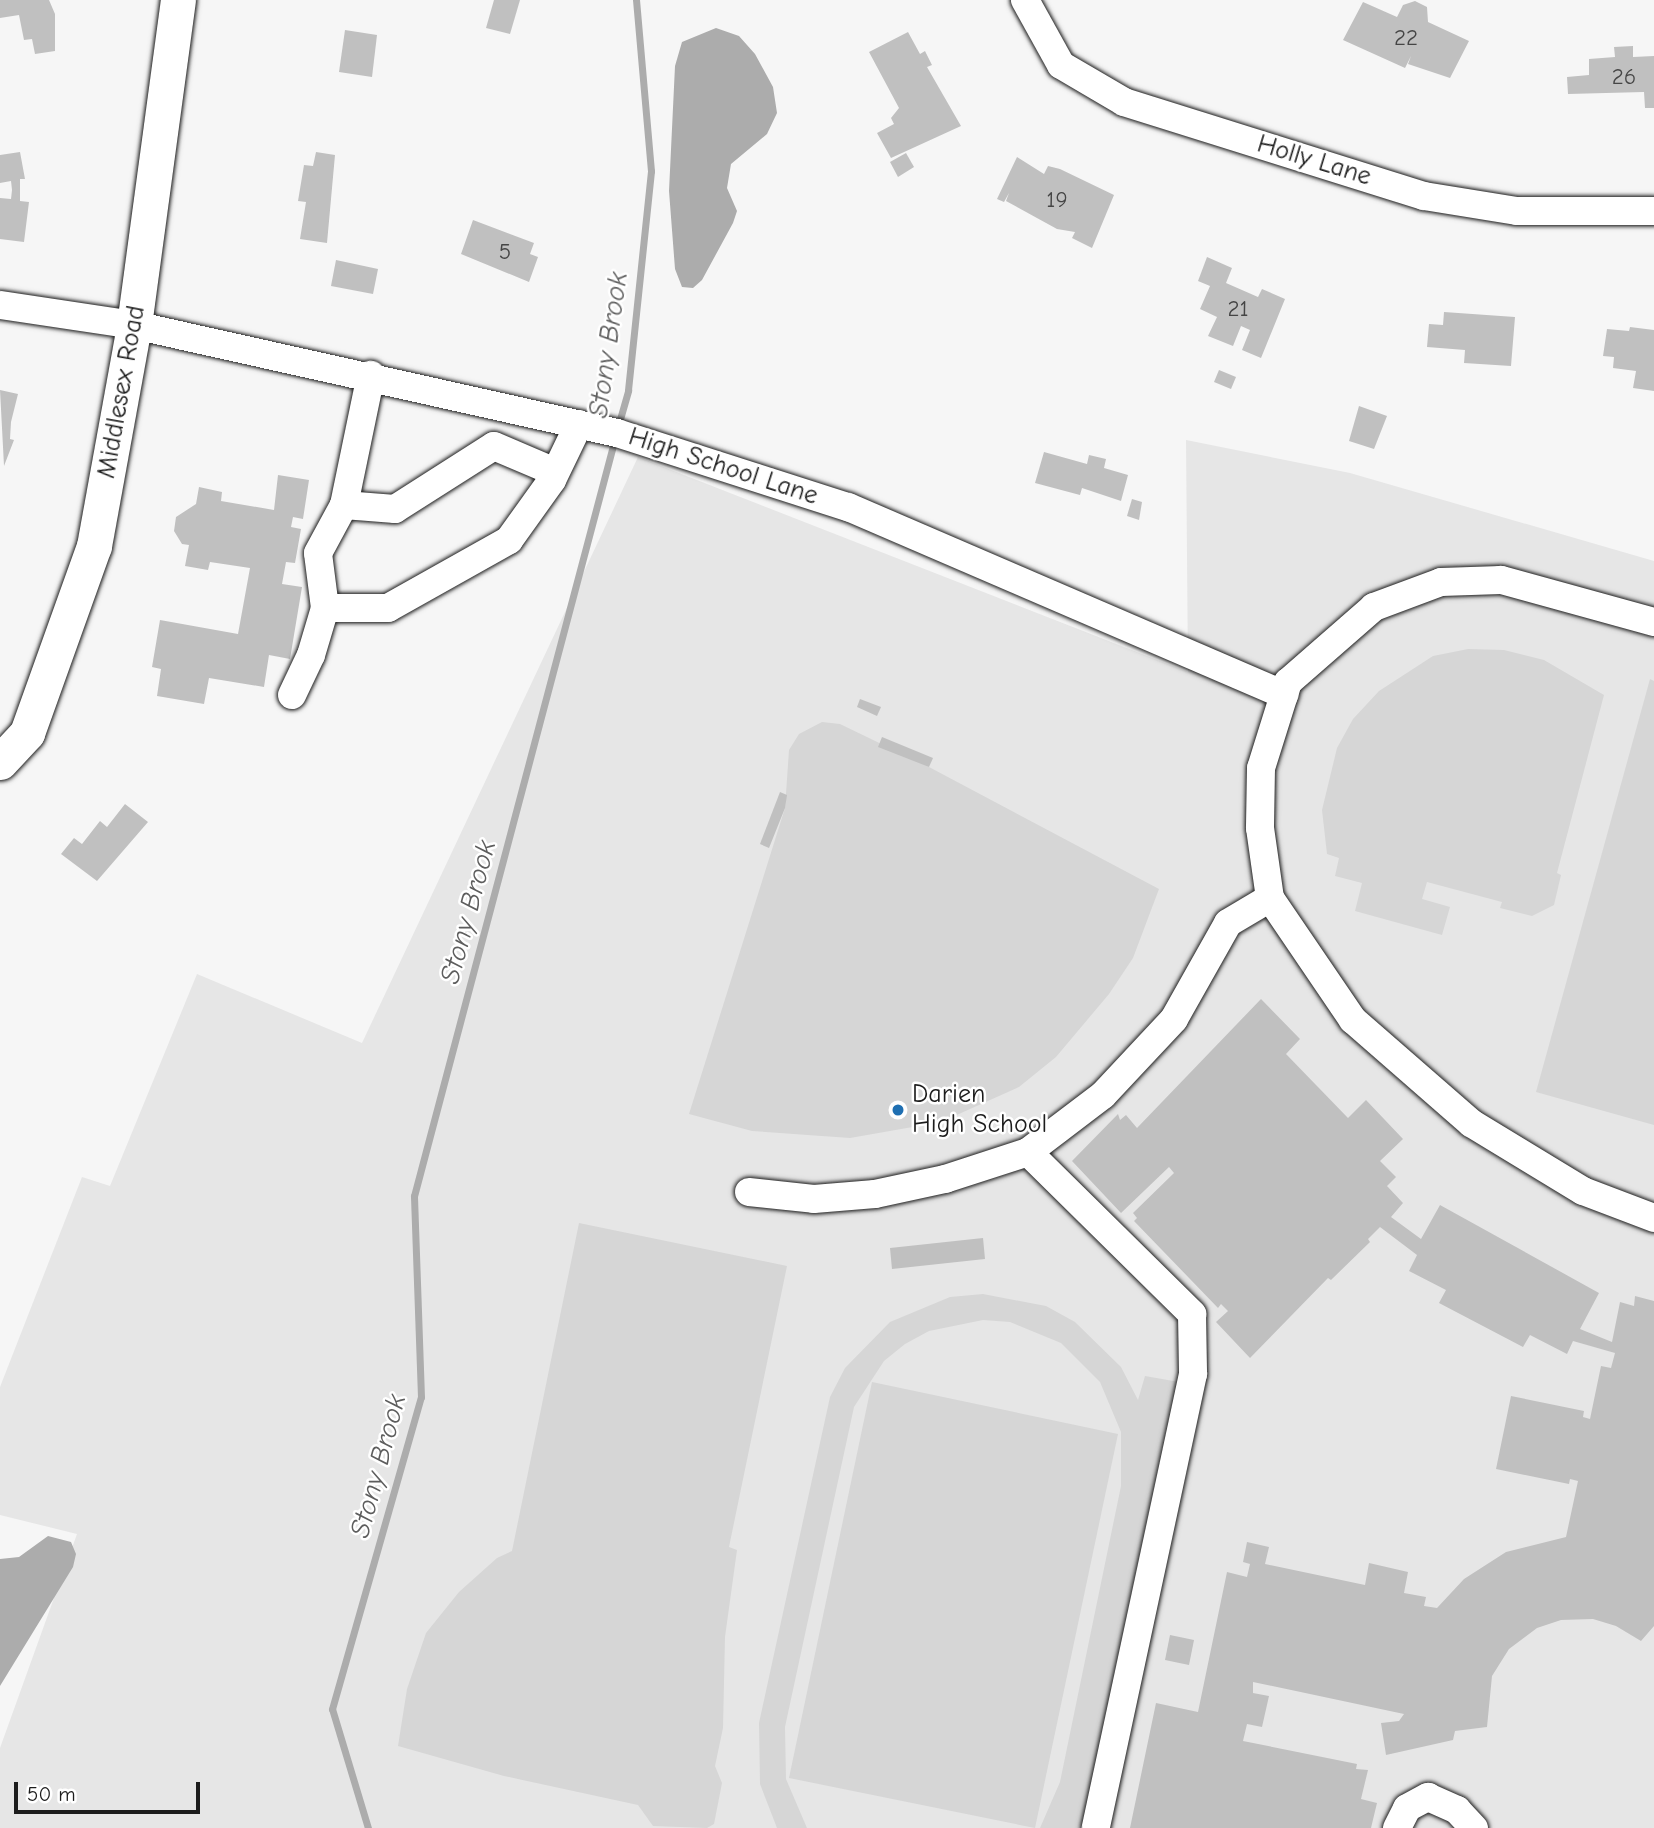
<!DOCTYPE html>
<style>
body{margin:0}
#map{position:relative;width:1654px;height:1828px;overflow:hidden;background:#f6f6f6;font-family:"Comic Neue",sans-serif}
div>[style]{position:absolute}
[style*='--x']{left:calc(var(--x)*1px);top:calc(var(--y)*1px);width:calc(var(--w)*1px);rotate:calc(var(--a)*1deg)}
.built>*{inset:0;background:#e6e6e6}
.green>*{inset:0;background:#d6d6d6}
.water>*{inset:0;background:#acacac}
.stream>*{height:7px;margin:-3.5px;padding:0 3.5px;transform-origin:3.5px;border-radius:3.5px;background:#acacac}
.building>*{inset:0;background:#c0c0c0}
.roads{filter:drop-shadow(0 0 2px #1c1c1c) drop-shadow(0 0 2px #1c1c1c)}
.minor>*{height:28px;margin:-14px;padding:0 14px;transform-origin:14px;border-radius:14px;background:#fff}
.major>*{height:35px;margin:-17.5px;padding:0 17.5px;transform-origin:17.5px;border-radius:17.5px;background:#fff}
.dots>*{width:19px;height:19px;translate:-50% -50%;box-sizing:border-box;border:4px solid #fff;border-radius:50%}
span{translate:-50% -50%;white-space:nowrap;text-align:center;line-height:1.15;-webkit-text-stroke:5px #fff;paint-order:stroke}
.number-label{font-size:23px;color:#454545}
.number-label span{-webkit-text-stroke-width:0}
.street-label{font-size:26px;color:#1c1c1c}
.poi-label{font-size:26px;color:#1c1c1c}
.left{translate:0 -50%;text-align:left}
.water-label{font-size:28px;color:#5d5d5d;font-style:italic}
.scale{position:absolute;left:14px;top:1782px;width:186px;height:32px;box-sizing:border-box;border:4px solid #1c1c1c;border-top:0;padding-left:9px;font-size:21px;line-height:24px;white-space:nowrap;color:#1c1c1c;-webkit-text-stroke:5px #fff;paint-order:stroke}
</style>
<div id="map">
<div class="built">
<i style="clip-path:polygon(1186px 440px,1350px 473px,1654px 561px,1654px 1828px,0 1828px,0 1748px,77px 1534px,0 1515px,0 1387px,82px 1177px,110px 1186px,197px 974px,362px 1043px,638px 457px,1188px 672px)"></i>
</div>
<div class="green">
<i style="clip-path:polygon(1468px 649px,1504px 650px,1544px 660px,1604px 695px,1557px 873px,1561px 875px,1554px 905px,1532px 916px,1500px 908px,1502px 902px,1427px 882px,1422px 899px,1450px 907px,1442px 935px,1355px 911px,1362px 883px,1335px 876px,1339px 858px,1327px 854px,1322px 810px,1337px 748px,1353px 719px,1379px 691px,1433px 656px)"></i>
<i style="clip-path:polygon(1650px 679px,1654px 681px,1654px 1125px,1536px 1092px)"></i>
<i style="clip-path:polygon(822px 722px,840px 724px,929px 767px,1159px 889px,1133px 958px,1109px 994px,1056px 1057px,1019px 1087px,941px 1122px,850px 1138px,752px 1131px,689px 1114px,785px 808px,789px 750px,799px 734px)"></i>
<i style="clip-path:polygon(579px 1223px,787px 1266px,729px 1547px,737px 1550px,725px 1637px,723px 1728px,715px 1766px,722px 1783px,714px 1824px,707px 1828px,653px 1826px,638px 1805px,504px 1776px,398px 1746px,407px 1689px,426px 1633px,459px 1592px,497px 1558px,512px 1551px)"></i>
<i style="clip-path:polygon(983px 1294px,1046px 1306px,1075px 1322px,1121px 1367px,1138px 1400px,1145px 1376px,1179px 1382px,1085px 1828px,1040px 1828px,1060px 1782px,1121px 1486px,1121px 1432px,1100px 1382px,1061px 1343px,1010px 1322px,983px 1320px,929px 1331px,905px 1344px,884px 1361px,854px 1407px,785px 1727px,786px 1779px,807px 1828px,777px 1828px,760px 1784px,759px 1723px,830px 1397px,845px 1368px,890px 1322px,950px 1297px)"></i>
<i style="clip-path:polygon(872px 1382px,1118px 1434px,1035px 1828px,789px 1778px)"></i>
</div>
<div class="water">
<i style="clip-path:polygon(716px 28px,739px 36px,755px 54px,773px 87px,777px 113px,767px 134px,731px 164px,727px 188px,737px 211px,733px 223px,702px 280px,693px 288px,682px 287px,675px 269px,669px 191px,675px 66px,682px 42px)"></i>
<i style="clip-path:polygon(48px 1536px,71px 1542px,76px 1554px,73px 1567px,0 1686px,0 1559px,19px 1557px)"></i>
</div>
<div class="stream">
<i style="--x:618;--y:426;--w:37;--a:-74"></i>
<i style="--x:628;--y:390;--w:220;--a:-84"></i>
<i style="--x:651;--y:171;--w:172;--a:-95"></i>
<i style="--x:368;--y:1828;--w:124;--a:-106.8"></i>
<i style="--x:332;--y:1709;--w:324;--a:-74.1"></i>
<i style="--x:421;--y:1397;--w:201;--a:-92"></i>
<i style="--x:414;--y:1196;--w:784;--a:-75.15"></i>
</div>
<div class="building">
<i style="clip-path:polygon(0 0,49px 0,55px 14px,55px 51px,35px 54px,32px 39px,24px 40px,19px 15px,0 18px)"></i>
<i style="clip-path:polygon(494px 0,520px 0,510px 34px,486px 28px)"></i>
<i style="clip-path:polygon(1415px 1px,1427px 7px,1428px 22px,1469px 41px,1450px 78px,1408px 64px,1411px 56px,1405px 68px,1343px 40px,1363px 2px,1397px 17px,1403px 5px)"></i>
<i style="clip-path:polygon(345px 30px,377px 35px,372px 77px,339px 72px)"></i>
<i style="clip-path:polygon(908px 32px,920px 54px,925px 51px,932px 65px,927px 67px,961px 126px,891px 158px,877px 133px,894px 124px,891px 118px,899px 108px,869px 52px)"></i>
<i style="clip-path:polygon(1633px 46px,1633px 57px,1654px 56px,1654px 108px,1645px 108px,1644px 92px,1568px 94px,1567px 77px,1589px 75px,1589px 59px,1615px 57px,1614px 47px)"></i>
<i style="clip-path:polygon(20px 152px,25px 179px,20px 179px,20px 201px,29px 202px,24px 242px,0 239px,0 198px,11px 199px,12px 190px,11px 181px,0 183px,0 155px)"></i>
<i style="clip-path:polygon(316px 152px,335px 155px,327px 243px,300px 239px,306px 202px,298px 201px,304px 165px,313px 166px)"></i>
<i style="clip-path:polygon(906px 153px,914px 167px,898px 177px,890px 162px)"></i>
<i style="clip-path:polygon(1017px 157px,1044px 174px,1048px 166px,1060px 169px,1114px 195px,1092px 248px,1072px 238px,1075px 232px,1057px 229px,1006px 201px,1009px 193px,1004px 202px,997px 199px)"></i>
<i style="clip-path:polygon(473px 220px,534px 243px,530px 254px,538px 257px,529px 282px,461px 254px)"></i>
<i style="clip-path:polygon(1207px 257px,1232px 268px,1226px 283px,1258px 297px,1262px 289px,1285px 299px,1261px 358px,1242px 350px,1250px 330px,1241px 326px,1233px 346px,1208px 336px,1217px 317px,1200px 309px,1210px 286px,1198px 281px)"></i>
<i style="clip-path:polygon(336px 260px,378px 269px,373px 294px,331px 286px)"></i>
<i style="clip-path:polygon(1444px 312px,1515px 317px,1511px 366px,1464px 363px,1465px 350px,1427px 347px,1429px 324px,1443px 325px)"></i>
<i style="clip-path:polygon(1630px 327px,1654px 330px,1654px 391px,1633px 388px,1636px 371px,1613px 368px,1614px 357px,1603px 356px,1607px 329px,1629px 331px)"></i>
<i style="clip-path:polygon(1219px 370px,1236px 377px,1231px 389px,1214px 382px)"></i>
<i style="clip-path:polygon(0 390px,18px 394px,11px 422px,10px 439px,14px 440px,4px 466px)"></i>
<i style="clip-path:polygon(1359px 406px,1387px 416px,1374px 449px,1349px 441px)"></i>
<i style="clip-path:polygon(1044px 452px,1087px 464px,1089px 455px,1106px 459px,1104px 468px,1128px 475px,1121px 501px,1082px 488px,1080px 495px,1035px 483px)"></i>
<i style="clip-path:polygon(278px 475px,309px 480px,303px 519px,293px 517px,291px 527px,301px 529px,295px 563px,286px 562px,282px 584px,302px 587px,290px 659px,269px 655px,264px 687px,209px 678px,204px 704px,157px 696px,161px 669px,152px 667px,160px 620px,238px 634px,250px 568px,210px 562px,208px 570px,185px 566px,189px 545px,182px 544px,174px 531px,176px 517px,196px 504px,199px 487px,222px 492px,221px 501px,274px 510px)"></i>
<i style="clip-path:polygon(1132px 499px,1142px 502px,1139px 520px,1127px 516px)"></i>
<i style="clip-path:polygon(860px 699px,881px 707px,877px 716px,857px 707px)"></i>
<i style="clip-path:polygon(882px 737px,933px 758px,929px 767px,878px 747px)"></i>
<i style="clip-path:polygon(780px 792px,787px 795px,785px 808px,769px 848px,760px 844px)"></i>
<i style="clip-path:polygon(125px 804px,148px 822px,97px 881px,61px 854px,74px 838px,82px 844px,100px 821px,107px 827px)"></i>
<i style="clip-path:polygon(1261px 999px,1300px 1039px,1286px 1054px,1348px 1118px,1366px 1100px,1403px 1139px,1380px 1161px,1396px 1177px,1387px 1186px,1403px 1203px,1391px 1217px,1421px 1239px,1440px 1205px,1599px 1293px,1580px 1329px,1612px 1342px,1620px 1302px,1634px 1306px,1635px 1296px,1654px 1301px,1654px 1626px,1641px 1641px,1616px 1626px,1593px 1619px,1561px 1620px,1537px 1628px,1509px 1649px,1492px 1676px,1487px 1727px,1455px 1731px,1453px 1740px,1386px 1755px,1381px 1723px,1399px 1721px,1404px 1714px,1253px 1682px,1253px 1693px,1269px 1696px,1262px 1727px,1247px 1724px,1243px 1741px,1357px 1764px,1356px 1769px,1368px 1770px,1361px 1799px,1377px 1803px,1371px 1828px,1130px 1828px,1156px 1703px,1198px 1712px,1227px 1572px,1247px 1577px,1250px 1564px,1243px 1562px,1247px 1542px,1269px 1547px,1265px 1564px,1365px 1585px,1369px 1563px,1408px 1572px,1404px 1593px,1426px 1597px,1424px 1606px,1437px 1608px,1464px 1579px,1506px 1552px,1566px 1537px,1578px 1481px,1570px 1479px,1569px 1484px,1496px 1469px,1511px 1396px,1584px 1411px,1583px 1417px,1590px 1419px,1601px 1366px,1611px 1368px,1615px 1353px,1573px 1341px,1567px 1354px,1530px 1335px,1523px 1347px,1439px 1303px,1446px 1290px,1409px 1271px,1417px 1255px,1380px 1227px,1368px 1239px,1370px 1242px,1331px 1280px,1328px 1278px,1250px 1358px,1216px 1322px,1228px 1311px,1221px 1304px,1218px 1308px,1134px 1221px,1137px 1218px,1133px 1213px,1174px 1173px,1169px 1167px,1121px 1213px,1072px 1161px,1118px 1114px,1120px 1120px,1126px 1115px,1137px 1128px)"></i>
<i style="clip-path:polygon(983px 1238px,985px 1259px,892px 1269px,890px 1248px)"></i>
<i style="clip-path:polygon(1170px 1635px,1194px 1640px,1189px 1665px,1165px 1660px)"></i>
</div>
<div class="roads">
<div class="minor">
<i style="--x:1025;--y:0;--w:74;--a:61"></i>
<i style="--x:1061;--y:65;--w:73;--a:30.4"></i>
<i style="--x:1124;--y:102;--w:314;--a:17.4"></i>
<i style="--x:1424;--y:196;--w:94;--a:9.2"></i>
<i style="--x:1517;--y:211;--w:137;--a:0"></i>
<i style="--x:0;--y:305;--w:135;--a:8.5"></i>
<i style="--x:134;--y:325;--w:495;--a:12.6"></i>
<i style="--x:617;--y:433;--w:243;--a:17.8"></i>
<i style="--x:848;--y:507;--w:475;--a:23.3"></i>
<i style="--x:344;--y:505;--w:51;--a:4.5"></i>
<i style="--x:395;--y:509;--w:117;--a:-32.5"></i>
<i style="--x:494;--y:446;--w:66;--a:23.1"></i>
<i style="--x:325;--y:608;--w:63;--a:0"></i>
<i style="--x:388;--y:608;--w:139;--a:-29.3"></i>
<i style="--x:509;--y:540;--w:74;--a:-54.4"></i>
<i style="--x:552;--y:480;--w:62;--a:-64.3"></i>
<i style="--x:1654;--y:622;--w:159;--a:-164.6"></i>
<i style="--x:1501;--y:580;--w:60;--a:178.1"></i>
<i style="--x:1441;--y:582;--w:72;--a:159.5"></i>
<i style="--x:1374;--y:607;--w:114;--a:138.9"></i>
<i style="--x:1288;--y:682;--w:90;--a:107.4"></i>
<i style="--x:1261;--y:768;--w:60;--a:91"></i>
<i style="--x:1260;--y:828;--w:71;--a:81.9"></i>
<i style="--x:1270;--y:898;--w:148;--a:55.8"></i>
<i style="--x:1353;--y:1020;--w:157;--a:41.1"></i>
<i style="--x:1471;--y:1123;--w:131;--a:31.3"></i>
<i style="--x:1583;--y:1191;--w:76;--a:20.8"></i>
<i style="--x:292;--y:695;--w:44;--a:-64.6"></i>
<i style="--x:311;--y:655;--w:49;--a:-73.4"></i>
<i style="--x:325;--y:608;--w:55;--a:-97.3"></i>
<i style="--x:318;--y:553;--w:55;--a:-61.6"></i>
<i style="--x:344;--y:505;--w:133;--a:-78.3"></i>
<i style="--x:1028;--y:1152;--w:231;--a:44.6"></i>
<i style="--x:1192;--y:1314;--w:60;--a:89"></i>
<i style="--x:1193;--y:1374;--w:464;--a:102.1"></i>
<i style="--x:749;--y:1192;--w:65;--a:6.1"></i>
<i style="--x:814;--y:1199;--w:61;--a:-4.7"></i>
<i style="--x:875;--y:1194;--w:72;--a:-12.1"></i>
<i style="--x:945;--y:1179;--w:87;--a:-18"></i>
<i style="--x:1028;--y:1152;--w:94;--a:-37.2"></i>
<i style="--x:1103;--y:1095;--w:104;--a:-46.9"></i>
<i style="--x:1174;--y:1019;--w:110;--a:-60.6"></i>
<i style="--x:1228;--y:923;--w:49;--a:-30.8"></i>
<i style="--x:1397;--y:1828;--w:22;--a:-63"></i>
<i style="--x:1407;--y:1808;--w:24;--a:-28"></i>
<i style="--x:1428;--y:1797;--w:32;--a:24"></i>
<i style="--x:1457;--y:1810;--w:25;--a:47"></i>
</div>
<div class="major">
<i style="--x:0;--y:762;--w:40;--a:-47"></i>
<i style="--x:27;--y:733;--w:199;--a:-70.3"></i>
<i style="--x:94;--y:546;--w:225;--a:-79.7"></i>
<i style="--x:134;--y:325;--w:328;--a:-82.3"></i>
</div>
</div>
<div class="dots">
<i style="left:898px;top:1110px;background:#1f6fb2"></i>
</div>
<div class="number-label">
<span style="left:1406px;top:38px">22</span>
<span style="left:1624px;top:77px">26</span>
<span style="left:1057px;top:200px">19</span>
<span style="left:505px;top:252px">5</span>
<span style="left:1238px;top:309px">21</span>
</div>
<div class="street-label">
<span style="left:1314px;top:161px;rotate:17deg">Holly Lane</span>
<span style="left:122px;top:392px;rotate:-80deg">Middlesex Road</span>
<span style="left:723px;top:467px;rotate:18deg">High School Lane</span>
</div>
<div class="poi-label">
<span class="left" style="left:912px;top:1110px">Darien<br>High School</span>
</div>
<div class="water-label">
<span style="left:608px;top:345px;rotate:-82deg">Stony Brook</span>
<span style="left:468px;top:912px;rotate:-75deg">Stony Brook</span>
<span style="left:378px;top:1466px;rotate:-75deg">Stony Brook</span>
</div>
<div class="scale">50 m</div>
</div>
